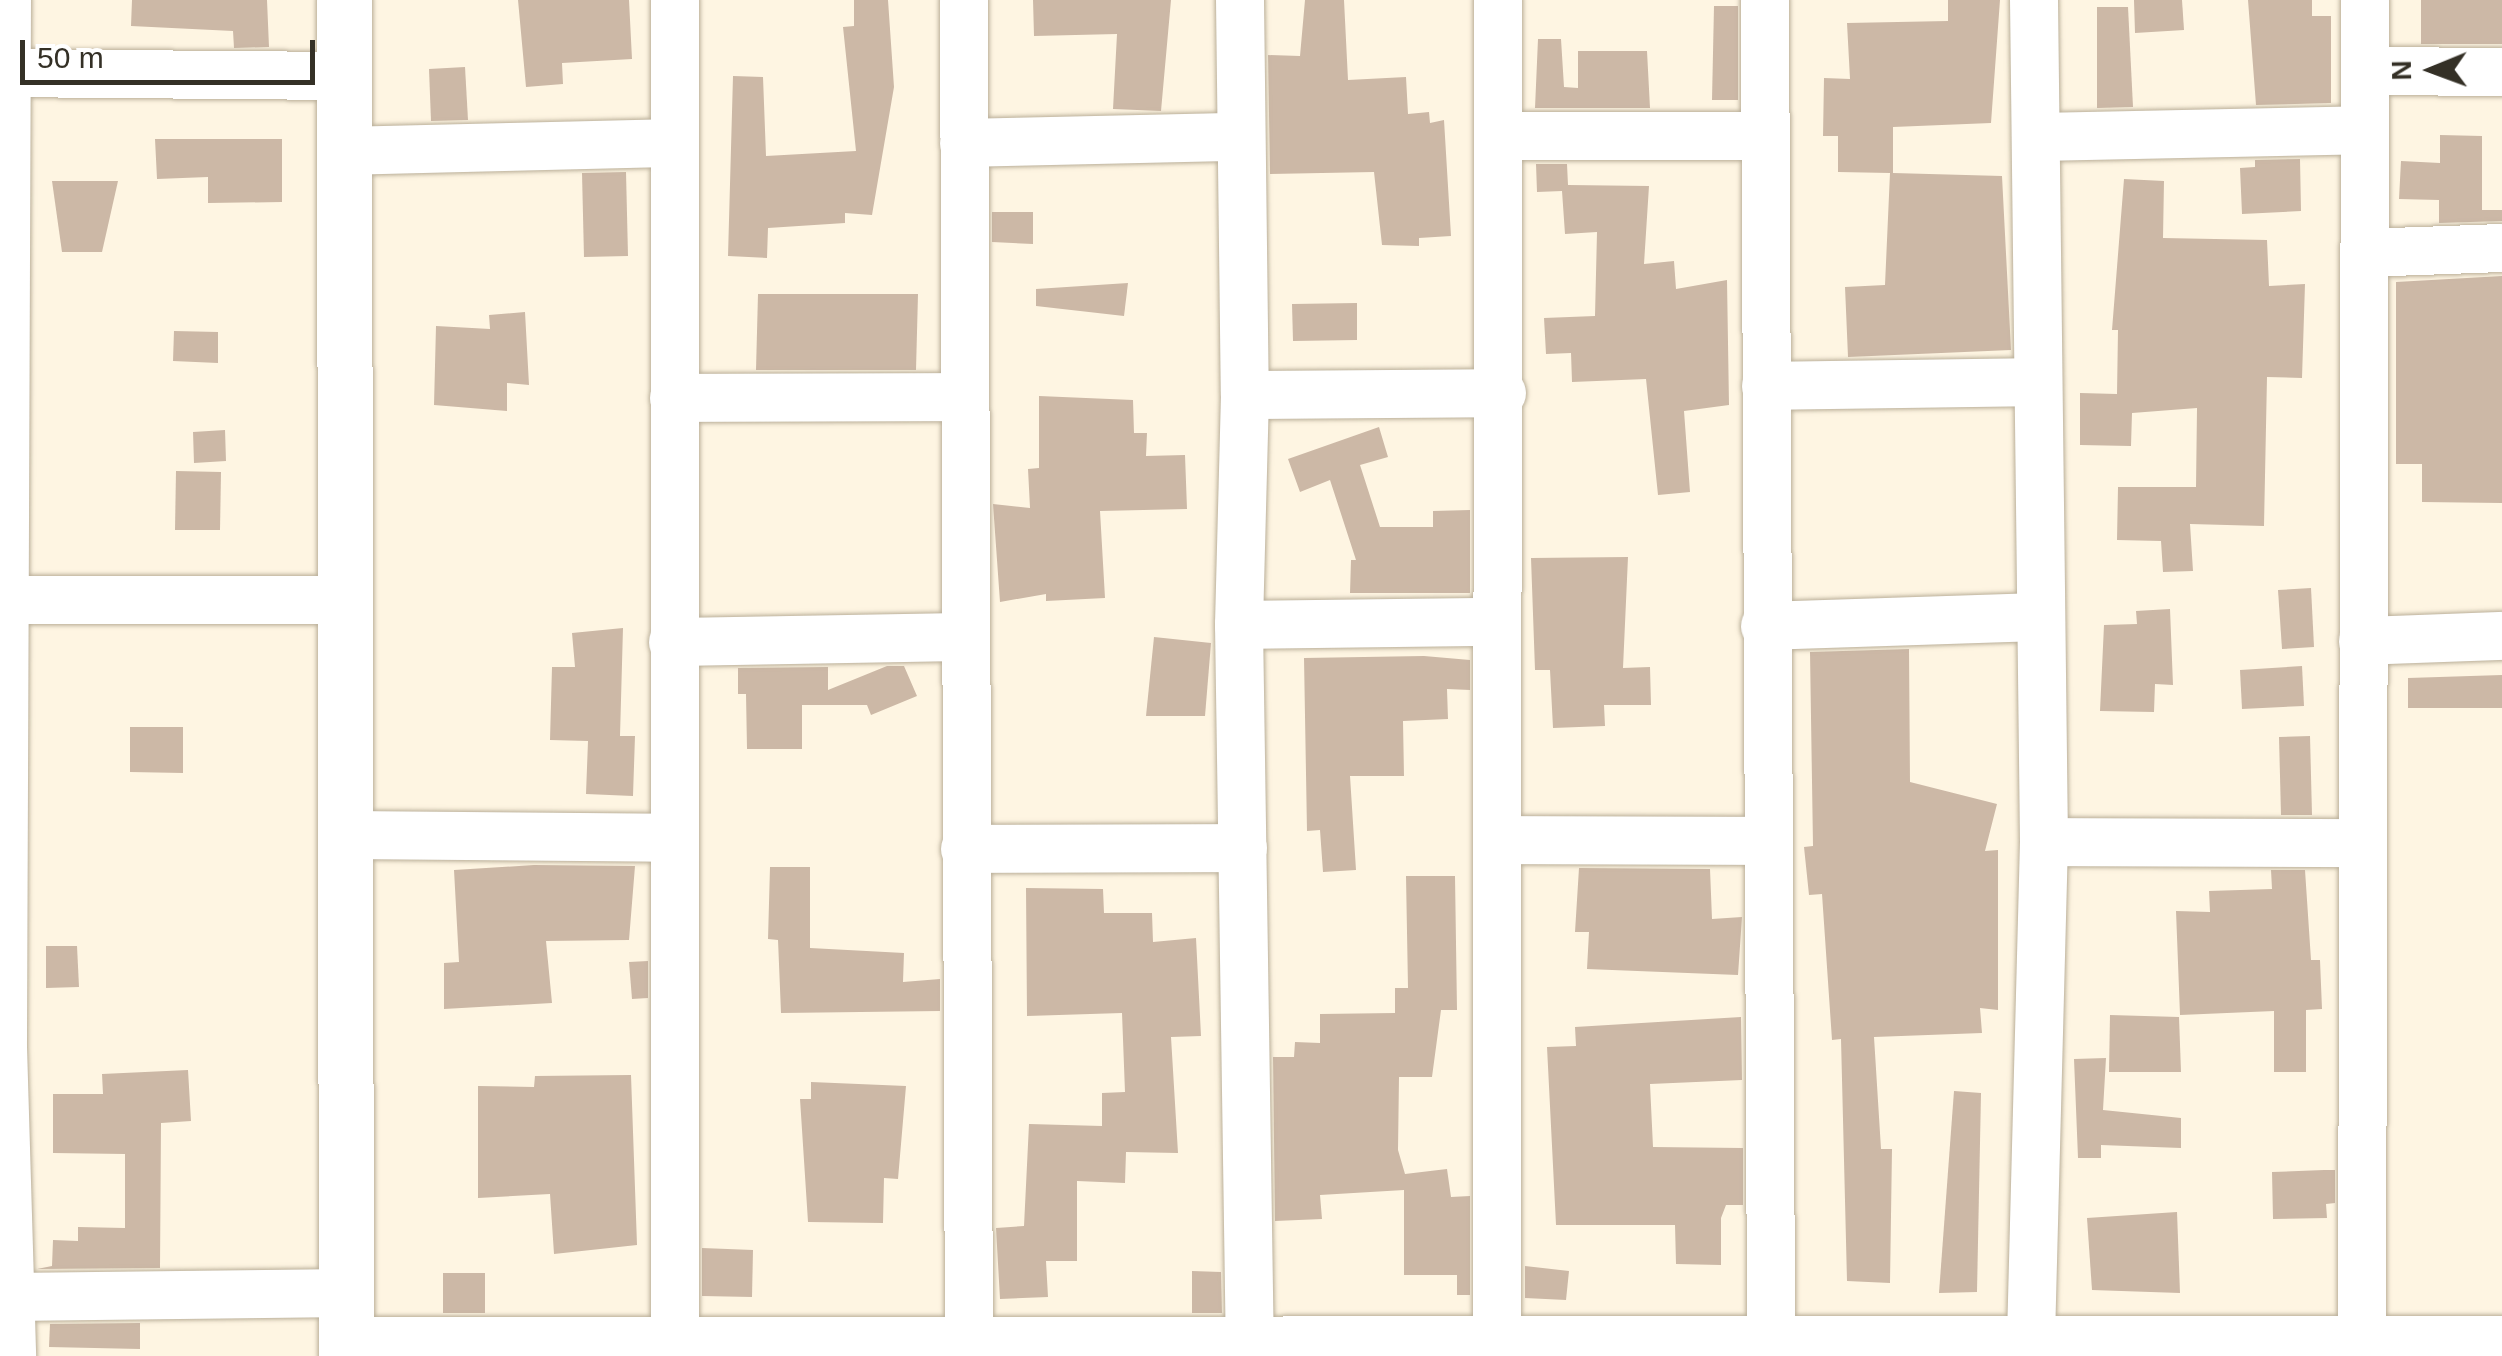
<!DOCTYPE html>
<style>
body{margin:0}
#map{position:relative;width:2502px;height:1356px;overflow:hidden;background:#fef5e2;font-family:Helvetica,sans-serif}
div>[style]{position:absolute}
[style*='--x']{left:calc(var(--x)*1px);top:calc(var(--y)*1px);width:calc(var(--w)*1px);rotate:calc(var(--a)*1deg)}
.building>*{inset:0;background:#ccb8a6}
.roads{filter:drop-shadow(0 0 2px #baaf99) drop-shadow(0 0 2px #baaf99)}
.street>*{height:48px;margin:-24px;padding:0 24px;transform-origin:24px;border-radius:24px;background:#fff}
.secondary>*{height:55px;margin:-27.5px;padding:0 27.5px;transform-origin:27.5px;border-radius:27.5px;background:#fff}
span{translate:-50% -50%;white-space:nowrap;text-align:center;line-height:1.15;-webkit-text-stroke:8px #fff;paint-order:stroke}
.north{position:absolute;left:2382px;top:20px;width:100px;height:100px;-webkit-text-stroke:8px #fff;paint-order:stroke;rotate:269deg;font-size:28px;font-weight:700;line-height:40px;text-align:center;color:#343026}
.north::after{content:'';display:block;margin:auto;width:35px;height:45px;background:#343026;clip-path:polygon(50% 0,100% 100%,50% 72%,0 100%)}
.scale{position:absolute;left:20px;top:40px;width:295px;height:45px;box-sizing:border-box;border:5px solid #343026;border-top:0;padding-left:12px;font-size:30px;line-height:35px;white-space:nowrap;color:#343026;-webkit-text-stroke:8px #fff;paint-order:stroke}
</style>
<div id="map">
<div class="building">
<i style="clip-path:polygon(132px 0,267px 0,269px 47px,234px 48px,233px 31px,131px 26px)"></i>
<i style="clip-path:polygon(518px 0,629px 0,632px 59px,562px 63px,563px 84px,526px 87px)"></i>
<i style="clip-path:polygon(854px 0,888px 0,894px 87px,872px 215px,845px 213px,845px 223px,768px 228px,767px 258px,728px 256px,733px 76px,763px 77px,766px 156px,856px 151px,843px 27px,854px 26px)"></i>
<i style="clip-path:polygon(1033px 0,1171px 0,1161px 111px,1113px 109px,1117px 34px,1034px 36px)"></i>
<i style="clip-path:polygon(1305px 0,1344px 0,1348px 80px,1406px 77px,1408px 114px,1429px 112px,1430px 123px,1444px 120px,1451px 236px,1419px 238px,1419px 246px,1382px 245px,1374px 172px,1270px 174px,1268px 55px,1300px 56px)"></i>
<i style="clip-path:polygon(1948px 0,2000px 0,1991px 123px,1893px 127px,1893px 173px,2002px 176px,2011px 350px,1848px 357px,1845px 287px,1885px 285px,1890px 173px,1838px 172px,1838px 136px,1823px 136px,1824px 78px,1850px 79px,1847px 23px,1948px 21px)"></i>
<i style="clip-path:polygon(2134px 0,2182px 0,2184px 30px,2135px 33px)"></i>
<i style="clip-path:polygon(2248px 0,2312px 0,2312px 16px,2331px 16px,2331px 103px,2256px 105px)"></i>
<i style="clip-path:polygon(2421px 0,2502px 0,2502px 44px,2421px 44px)"></i>
<i style="clip-path:polygon(1714px 6px,1738px 6px,1738px 100px,1712px 100px)"></i>
<i style="clip-path:polygon(2097px 7px,2128px 7px,2133px 107px,2097px 108px)"></i>
<i style="clip-path:polygon(1538px 39px,1561px 39px,1564px 87px,1578px 88px,1578px 51px,1647px 51px,1650px 108px,1535px 108px)"></i>
<i style="clip-path:polygon(465px 67px,468px 120px,431px 121px,429px 69px)"></i>
<i style="clip-path:polygon(2440px 135px,2482px 136px,2482px 210px,2502px 210px,2502px 221px,2439px 223px,2439px 200px,2399px 199px,2401px 161px,2440px 163px)"></i>
<i style="clip-path:polygon(155px 139px,282px 139px,282px 202px,208px 203px,208px 177px,157px 179px)"></i>
<i style="clip-path:polygon(2300px 159px,2301px 211px,2242px 214px,2240px 168px,2255px 167px,2255px 160px)"></i>
<i style="clip-path:polygon(1536px 164px,1567px 164px,1568px 185px,1649px 186px,1644px 264px,1674px 261px,1676px 289px,1727px 280px,1729px 405px,1684px 411px,1690px 492px,1658px 495px,1646px 379px,1572px 382px,1571px 353px,1546px 354px,1544px 318px,1595px 316px,1597px 232px,1565px 234px,1562px 191px,1537px 192px)"></i>
<i style="clip-path:polygon(626px 172px,628px 256px,584px 257px,582px 173px)"></i>
<i style="clip-path:polygon(2124px 179px,2164px 181px,2163px 238px,2267px 240px,2269px 286px,2305px 284px,2302px 378px,2267px 377px,2264px 526px,2190px 524px,2193px 571px,2163px 572px,2161px 541px,2117px 540px,2118px 487px,2196px 487px,2197px 408px,2132px 413px,2131px 446px,2080px 445px,2080px 393px,2117px 394px,2118px 330px,2112px 330px)"></i>
<i style="clip-path:polygon(52px 181px,118px 181px,102px 252px,62px 252px)"></i>
<i style="clip-path:polygon(992px 212px,1033px 212px,1033px 244px,992px 242px)"></i>
<i style="clip-path:polygon(2502px 276px,2502px 503px,2422px 502px,2422px 464px,2396px 464px,2396px 282px)"></i>
<i style="clip-path:polygon(1128px 283px,1124px 316px,1036px 306px,1036px 289px)"></i>
<i style="clip-path:polygon(758px 294px,918px 294px,916px 370px,756px 370px)"></i>
<i style="clip-path:polygon(1357px 303px,1357px 340px,1293px 341px,1292px 304px)"></i>
<i style="clip-path:polygon(525px 312px,529px 385px,507px 383px,507px 411px,434px 405px,436px 326px,490px 329px,489px 315px)"></i>
<i style="clip-path:polygon(174px 331px,218px 332px,218px 363px,173px 361px)"></i>
<i style="clip-path:polygon(1039px 396px,1133px 400px,1134px 433px,1147px 433px,1146px 456px,1185px 455px,1187px 509px,1100px 511px,1105px 598px,1046px 601px,1046px 594px,1000px 602px,993px 504px,1030px 508px,1028px 469px,1039px 468px)"></i>
<i style="clip-path:polygon(1379px 427px,1388px 457px,1360px 465px,1380px 527px,1433px 527px,1433px 511px,1470px 510px,1470px 593px,1350px 593px,1351px 560px,1356px 560px,1330px 480px,1300px 492px,1288px 459px)"></i>
<i style="clip-path:polygon(225px 430px,226px 461px,194px 463px,193px 432px)"></i>
<i style="clip-path:polygon(176px 471px,221px 472px,220px 530px,175px 530px)"></i>
<i style="clip-path:polygon(1628px 557px,1623px 668px,1650px 667px,1651px 705px,1604px 705px,1605px 726px,1553px 728px,1550px 670px,1535px 670px,1531px 558px)"></i>
<i style="clip-path:polygon(2311px 588px,2314px 647px,2282px 649px,2278px 590px)"></i>
<i style="clip-path:polygon(2170px 609px,2173px 685px,2155px 684px,2154px 712px,2100px 711px,2104px 625px,2137px 624px,2136px 611px)"></i>
<i style="clip-path:polygon(623px 628px,620px 736px,635px 736px,633px 796px,586px 794px,588px 741px,550px 740px,552px 667px,575px 667px,572px 633px)"></i>
<i style="clip-path:polygon(1154px 637px,1211px 643px,1205px 716px,1146px 716px)"></i>
<i style="clip-path:polygon(1909px 649px,1910px 782px,1997px 804px,1985px 851px,1998px 850px,1998px 1010px,1980px 1008px,1982px 1033px,1874px 1037px,1881px 1149px,1892px 1149px,1890px 1283px,1847px 1281px,1841px 1039px,1832px 1040px,1822px 894px,1809px 895px,1804px 847px,1813px 846px,1810px 652px)"></i>
<i style="clip-path:polygon(1424px 656px,1470px 660px,1470px 690px,1447px 689px,1448px 719px,1403px 721px,1404px 776px,1350px 776px,1356px 870px,1323px 872px,1320px 830px,1307px 831px,1304px 658px)"></i>
<i style="clip-path:polygon(887px 666px,904px 666px,917px 696px,871px 715px,867px 705px,802px 705px,802px 749px,747px 749px,746px 694px,738px 694px,738px 668px,828px 667px,828px 690px)"></i>
<i style="clip-path:polygon(2302px 666px,2304px 706px,2242px 709px,2240px 670px)"></i>
<i style="clip-path:polygon(2502px 675px,2502px 708px,2408px 708px,2408px 678px)"></i>
<i style="clip-path:polygon(130px 727px,183px 727px,183px 773px,130px 772px)"></i>
<i style="clip-path:polygon(2310px 736px,2312px 815px,2281px 815px,2279px 737px)"></i>
<i style="clip-path:polygon(534px 865px,635px 866px,629px 940px,546px 941px,552px 1003px,444px 1009px,444px 963px,459px 962px,454px 870px)"></i>
<i style="clip-path:polygon(770px 867px,810px 867px,810px 948px,904px 953px,903px 982px,940px 979px,940px 1011px,781px 1013px,778px 940px,768px 939px)"></i>
<i style="clip-path:polygon(1579px 868px,1710px 869px,1712px 919px,1742px 917px,1738px 975px,1587px 969px,1589px 932px,1575px 932px)"></i>
<i style="clip-path:polygon(2271px 870px,2305px 870px,2311px 960px,2320px 960px,2322px 1009px,2306px 1010px,2306px 1072px,2274px 1072px,2274px 1011px,2180px 1015px,2176px 911px,2210px 912px,2209px 891px,2272px 889px)"></i>
<i style="clip-path:polygon(1406px 876px,1455px 876px,1457px 1010px,1441px 1010px,1432px 1077px,1399px 1077px,1398px 1150px,1405px 1174px,1447px 1169px,1451px 1197px,1470px 1196px,1470px 1295px,1457px 1295px,1457px 1275px,1404px 1275px,1404px 1190px,1320px 1195px,1322px 1219px,1275px 1221px,1273px 1057px,1294px 1057px,1295px 1042px,1320px 1043px,1320px 1014px,1395px 1013px,1395px 988px,1408px 988px)"></i>
<i style="clip-path:polygon(1026px 888px,1103px 889px,1104px 913px,1152px 913px,1153px 942px,1196px 938px,1201px 1036px,1171px 1037px,1178px 1153px,1126px 1152px,1125px 1183px,1077px 1181px,1077px 1261px,1046px 1261px,1048px 1297px,1000px 1299px,996px 1228px,1024px 1226px,1029px 1124px,1102px 1126px,1102px 1093px,1125px 1092px,1122px 1013px,1027px 1016px)"></i>
<i style="clip-path:polygon(46px 946px,77px 946px,79px 987px,46px 988px)"></i>
<i style="clip-path:polygon(648px 961px,648px 998px,632px 999px,629px 962px)"></i>
<i style="clip-path:polygon(2110px 1015px,2179px 1017px,2181px 1072px,2109px 1072px)"></i>
<i style="clip-path:polygon(1741px 1017px,1742px 1080px,1650px 1084px,1653px 1147px,1743px 1148px,1743px 1205px,1726px 1205px,1721px 1218px,1721px 1265px,1676px 1264px,1675px 1225px,1556px 1225px,1547px 1047px,1576px 1046px,1575px 1027px)"></i>
<i style="clip-path:polygon(2106px 1058px,2103px 1110px,2181px 1118px,2181px 1148px,2101px 1145px,2101px 1158px,2078px 1158px,2074px 1059px)"></i>
<i style="clip-path:polygon(188px 1070px,191px 1121px,161px 1123px,160px 1268px,37px 1269px,52px 1266px,53px 1240px,78px 1241px,78px 1227px,125px 1228px,125px 1154px,53px 1153px,53px 1094px,103px 1094px,102px 1074px)"></i>
<i style="clip-path:polygon(631px 1075px,637px 1245px,554px 1254px,550px 1194px,478px 1198px,478px 1086px,534px 1087px,535px 1076px)"></i>
<i style="clip-path:polygon(811px 1082px,906px 1086px,898px 1179px,884px 1178px,883px 1223px,808px 1222px,800px 1099px,811px 1099px)"></i>
<i style="clip-path:polygon(1954px 1091px,1981px 1093px,1977px 1292px,1939px 1293px)"></i>
<i style="clip-path:polygon(2324px 1170px,2335px 1170px,2335px 1203px,2326px 1204px,2327px 1218px,2273px 1219px,2272px 1172px)"></i>
<i style="clip-path:polygon(2177px 1212px,2180px 1293px,2092px 1290px,2087px 1218px)"></i>
<i style="clip-path:polygon(702px 1248px,753px 1250px,752px 1297px,702px 1296px)"></i>
<i style="clip-path:polygon(1525px 1266px,1569px 1271px,1566px 1300px,1525px 1298px)"></i>
<i style="clip-path:polygon(1192px 1271px,1221px 1272px,1222px 1313px,1192px 1313px)"></i>
<i style="clip-path:polygon(443px 1273px,485px 1273px,485px 1313px,443px 1313px)"></i>
<i style="clip-path:polygon(140px 1323px,140px 1349px,49px 1347px,50px 1324px)"></i>
</div>
<div class="roads">
<div class="street">
<i style="--x:7;--y:0;--w:1047;--a:90.22"></i>
<i style="--x:3;--y:1047;--w:309;--a:88.3"></i>
<i style="--x:675;--y:0;--w:1356;--a:90"></i>
<i style="--x:964;--y:0;--w:1356;--a:89.79"></i>
<i style="--x:1240;--y:0;--w:395;--a:89.3"></i>
<i style="--x:1245;--y:395;--w:230;--a:91.5"></i>
<i style="--x:1239;--y:625;--w:731;--a:89.14"></i>
<i style="--x:1765;--y:0;--w:1343;--a:89.74"></i>
<i style="--x:2366;--y:71;--w:136;--a:0.4"></i>
<i style="--x:0;--y:73;--w:344;--a:0.5"></i>
<i style="--x:1502;--y:136;--w:263;--a:0"></i>
<i style="--x:2039;--y:137;--w:323;--a:-1.2"></i>
<i style="--x:964;--y:143;--w:274;--a:-1.3"></i>
<i style="--x:345;--y:151;--w:329;--a:-1.4"></i>
<i style="--x:2365;--y:253;--w:137;--a:-2.1"></i>
<i style="--x:1766;--y:386;--w:272;--a:-0.8"></i>
<i style="--x:1245;--y:395;--w:257;--a:-0.4"></i>
<i style="--x:674;--y:398;--w:291;--a:-0.2"></i>
<i style="--x:7;--y:600;--w:337;--a:0"></i>
<i style="--x:1239;--y:625;--w:254;--a:-0.7"></i>
<i style="--x:1765;--y:626;--w:273;--a:-1.9"></i>
<i style="--x:2363;--y:641;--w:139;--a:-2.1"></i>
<i style="--x:673;--y:642;--w:292;--a:-1"></i>
<i style="--x:343;--y:835;--w:330;--a:0.5"></i>
<i style="--x:1499;--y:840;--w:266;--a:0.2"></i>
<i style="--x:2044;--y:842;--w:318;--a:0.2"></i>
<i style="--x:965;--y:849;--w:278;--a:-0.2"></i>
<i style="--x:14;--y:1297;--w:332;--a:-0.7"></i>
<i style="--x:2031;--y:1338;--w:496;--a:-88.5"></i>
<i style="--x:2044;--y:842;--w:842;--a:-90.68"></i>
<i style="--x:346;--y:1341;--w:2156;--a:-0.03"></i>
<i style="--x:1497;--y:1344;--w:1344;--a:-89.96"></i>
<i style="--x:2362;--y:1356;--w:1356;--a:-89.87"></i>
</div>
<div class="secondary">
<i style="--x:344;--y:0;--w:1356;--a:89.92"></i>
</div>
</div>
<div class="north">N</div>
<div class="scale">50 m</div>
</div>
